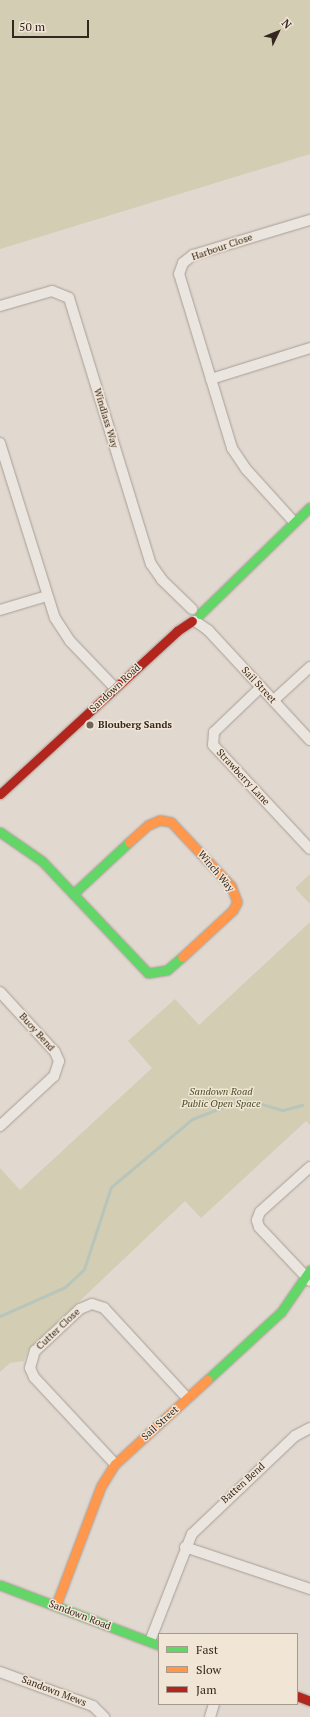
<!DOCTYPE html>
<style>
body{margin:0}
#map{position:relative;width:310px;height:1717px;overflow:hidden;background:#e1d8cf;font-family:"PT Serif",serif}
div>[style]{position:absolute}
[style*='--x']{left:calc(var(--x)*1px);top:calc(var(--y)*1px);width:calc(var(--w)*1px);rotate:calc(var(--a)*1deg)}
.green>*{inset:0;background:#d2cdb3}
.stream>*{height:3px;margin:-1.5px;padding:0 1.5px;transform-origin:1.5px;border-radius:1.5px;background:#b8c5bb}
.roads{filter:drop-shadow(0 0 1px #a79e97) drop-shadow(0 0 1px #a79e97)}
.street>*{height:10px;margin:-5px;padding:0 5px;transform-origin:5px;border-radius:5px;background:#eae5df}
.fast>*{height:9px;margin:-4.5px;padding:0 4.5px;transform-origin:4.5px;border-radius:4.5px;background:#63d668}
.slow>*{height:9px;margin:-4.5px;padding:0 4.5px;transform-origin:4.5px;border-radius:4.5px;background:#ff974d}
.jam>*{height:9px;margin:-4.5px;padding:0 4.5px;transform-origin:4.5px;border-radius:4.5px;background:#b3261e}
.dots>*{width:11px;height:11px;translate:-50% -50%;box-sizing:border-box;border:2px solid #f1e5d5;border-radius:50%}
span{translate:-50% -50%;white-space:nowrap;text-align:center;line-height:1.15;-webkit-text-stroke:3px #f1e5d5;paint-order:stroke}
.street-label{font-size:10px;color:#352720}
.poi-label{font-size:10px;color:#352720;font-weight:700}
.left{translate:0 -50%;text-align:left}
.park-label{font-size:10px;color:#4b4f29;font-style:italic}
.legend{position:absolute;left:158px;top:1633px;width:140px;height:72px;box-sizing:border-box;background:#f1e5d5;border:1px solid #a6998d;margin:0;padding:5px 7px;list-style:none;font-size:12px;color:#352720}
.legend li{display:flex;align-items:center;gap:8px;height:20px}
.legend b{width:20px;border:1px solid #a6998d}
.north{position:absolute;left:258px;top:12px;width:40px;height:40px;-webkit-text-stroke:3px #f1e5d5;paint-order:stroke;rotate:47deg;font-size:11px;font-weight:700;line-height:16px;text-align:center;color:#352720}
.north::after{content:'';display:block;margin:auto;width:14px;height:18px;background:#352720;clip-path:polygon(50% 0,100% 100%,50% 72%,0 100%)}
.scale{position:absolute;left:12px;top:20px;width:77px;height:18px;box-sizing:border-box;border:2px solid #352720;border-top:0;padding-left:5px;font-size:12px;line-height:14px;white-space:nowrap;color:#352720;-webkit-text-stroke:3px #f1e5d5;paint-order:stroke}
</style>
<div id="map">
<div class="green">
<i style="clip-path:polygon(0 0,310px 0,310px 154px,0 249px)"></i>
<i style="clip-path:polygon(310px 874px,310px 904px,295px 888px)"></i>
<i style="clip-path:polygon(310px 922px,310px 1125px,306px 1121px,201px 1218px,185px 1201px,29px 1349px,24px 1361px,10px 1363px,0 1372px,0 1168px,20px 1190px,152px 1068px,128px 1041px,175px 999px,199px 1025px)"></i>
</div>
<div class="stream">
<i style="--x:0;--y:1316;--w:71;--a:-24"></i>
<i style="--x:65;--y:1287;--w:26;--a:-43"></i>
<i style="--x:84;--y:1269;--w:86;--a:-71.8"></i>
<i style="--x:111;--y:1187;--w:106;--a:-40"></i>
<i style="--x:192;--y:1119;--w:45;--a:-20.9"></i>
<i style="--x:234;--y:1103;--w:17;--a:-7"></i>
<i style="--x:251;--y:1101;--w:33;--a:16"></i>
<i style="--x:283;--y:1110;--w:20;--a:-15"></i>
</div>
<div class="roads">
<div class="street">
<i style="--x:0;--y:306;--w:54;--a:-16.1"></i>
<i style="--x:52;--y:291;--w:18;--a:22"></i>
<i style="--x:69;--y:298;--w:278;--a:72.9"></i>
<i style="--x:151;--y:564;--w:19;--a:55"></i>
<i style="--x:162;--y:580;--w:42;--a:44"></i>
<i style="--x:211;--y:379;--w:104;--a:-17.4"></i>
<i style="--x:0;--y:443;--w:183;--a:72.6"></i>
<i style="--x:55;--y:618;--w:27;--a:57"></i>
<i style="--x:70;--y:641;--w:65;--a:46.2"></i>
<i style="--x:294;--y:522;--w:72;--a:-132.2"></i>
<i style="--x:246;--y:469;--w:25;--a:-124"></i>
<i style="--x:232;--y:448;--w:182;--a:-106.9"></i>
<i style="--x:179;--y:274;--w:12;--a:-70"></i>
<i style="--x:183;--y:263;--w:13;--a:-39"></i>
<i style="--x:193;--y:255;--w:122;--a:-16.7"></i>
<i style="--x:0;--y:610;--w:49;--a:-16.6"></i>
<i style="--x:195;--y:621;--w:16;--a:35"></i>
<i style="--x:208;--y:630;--w:150;--a:47.2"></i>
<i style="--x:261;--y:687;--w:65;--a:136.2"></i>
<i style="--x:214;--y:732;--w:13;--a:94"></i>
<i style="--x:213;--y:745;--w:142;--a:47"></i>
<i style="--x:274;--y:700;--w:49;--a:-42.5"></i>
<i style="--x:0;--y:992;--w:81;--a:47.5"></i>
<i style="--x:55;--y:1052;--w:10;--a:66"></i>
<i style="--x:59;--y:1061;--w:16;--a:108"></i>
<i style="--x:54;--y:1076;--w:74;--a:137.2"></i>
<i style="--x:310;--y:1167;--w:67;--a:138"></i>
<i style="--x:260;--y:1212;--w:9;--a:111"></i>
<i style="--x:257;--y:1220;--w:7;--a:74"></i>
<i style="--x:259;--y:1227;--w:74;--a:46.6"></i>
<i style="--x:115;--y:1464;--w:119;--a:-133"></i>
<i style="--x:34;--y:1377;--w:10;--a:-114"></i>
<i style="--x:30;--y:1368;--w:18;--a:-74"></i>
<i style="--x:35;--y:1351;--w:62;--a:-43"></i>
<i style="--x:80;--y:1309;--w:13;--a:-23"></i>
<i style="--x:92;--y:1304;--w:13;--a:18"></i>
<i style="--x:104;--y:1308;--w:122;--a:47.3"></i>
<i style="--x:185;--y:1547;--w:132;--a:18.6"></i>
<i style="--x:150;--y:1641;--w:115;--a:-68.6"></i>
<i style="--x:192;--y:1534;--w:142;--a:-43.6"></i>
<i style="--x:295;--y:1436;--w:17;--a:-28"></i>
<i style="--x:0;--y:1672;--w:99;--a:20.1"></i>
<i style="--x:93;--y:1706;--w:16;--a:45"></i>
<i style="--x:210;--y:1717;--w:14;--a:-73"></i>
</div>
<div class="fast">
<i style="--x:200;--y:614;--w:153;--a:-44.2"></i>
<i style="--x:0;--y:832;--w:51;--a:34.6"></i>
<i style="--x:42;--y:861;--w:154;--a:46.6"></i>
<i style="--x:148;--y:973;--w:19;--a:-9"></i>
<i style="--x:167;--y:970;--w:20;--a:-41"></i>
<i style="--x:73;--y:894;--w:76;--a:-42.9"></i>
<i style="--x:207;--y:1380;--w:100;--a:-42.6"></i>
<i style="--x:281;--y:1312;--w:51;--a:-55.4"></i>
<i style="--x:0;--y:1585;--w:170;--a:20.7"></i>
</div>
<div class="slow">
<i style="--x:129;--y:842;--w:25;--a:-42"></i>
<i style="--x:148;--y:825;--w:13;--a:-23"></i>
<i style="--x:160;--y:820;--w:11;--a:10"></i>
<i style="--x:171;--y:822;--w:88;--a:46.8"></i>
<i style="--x:231;--y:886;--w:17;--a:69"></i>
<i style="--x:237;--y:902;--w:9;--a:117"></i>
<i style="--x:233;--y:910;--w:69;--a:137.3"></i>
<i style="--x:56;--y:1605;--w:127;--a:-69.3"></i>
<i style="--x:101;--y:1486;--w:26;--a:-58"></i>
<i style="--x:115;--y:1464;--w:125;--a:-42.4"></i>
</div>
<div class="jam">
<i style="--x:0;--y:794;--w:241;--a:-42.6"></i>
<i style="--x:177;--y:631;--w:18;--a:-34"></i>
<i style="--x:297;--y:1696;--w:14;--a:21"></i>
</div>
</div>
<div class="dots">
<i style="left:90px;top:725px;background:#71655d"></i>
</div>
<div class="street-label">
<span style="left:222px;top:247px;rotate:-19deg">Harbour Close</span>
<span style="left:106px;top:418px;rotate:73deg">Windlass Way</span>
<span style="left:259px;top:685px;rotate:47deg">Sail Street</span>
<span style="left:115px;top:688px;rotate:-43deg">Sandown Road</span>
<span style="left:243px;top:777px;rotate:47deg">Strawberry Lane</span>
<span style="left:216px;top:871px;rotate:50deg">Winch Way</span>
<span style="left:37px;top:1032px;rotate:48deg">Buoy Bend</span>
<span style="left:58px;top:1329px;rotate:-43deg">Cutter Close</span>
<span style="left:160px;top:1423px;rotate:-42deg">Sail Street</span>
<span style="left:243px;top:1483px;rotate:-42deg">Batten Bend</span>
<span style="left:80px;top:1615px;rotate:21deg">Sandown Road</span>
<span style="left:54px;top:1691px;rotate:21deg">Sandown Mews</span>
</div>
<div class="poi-label">
<span class="left" style="left:98px;top:725px">Blouberg Sands</span>
</div>
<div class="park-label">
<span style="left:221px;top:1097px">Sandown Road<br>Public Open Space</span>
</div>
<ul class="legend">
<li><b style="height:5px;background:#63d668"></b>Fast</li>
<li><b style="height:5px;background:#ff974d"></b>Slow</li>
<li><b style="height:5px;background:#b3261e"></b>Jam</li>
</ul>
<div class="north">N</div>
<div class="scale">50 m</div>
</div>
